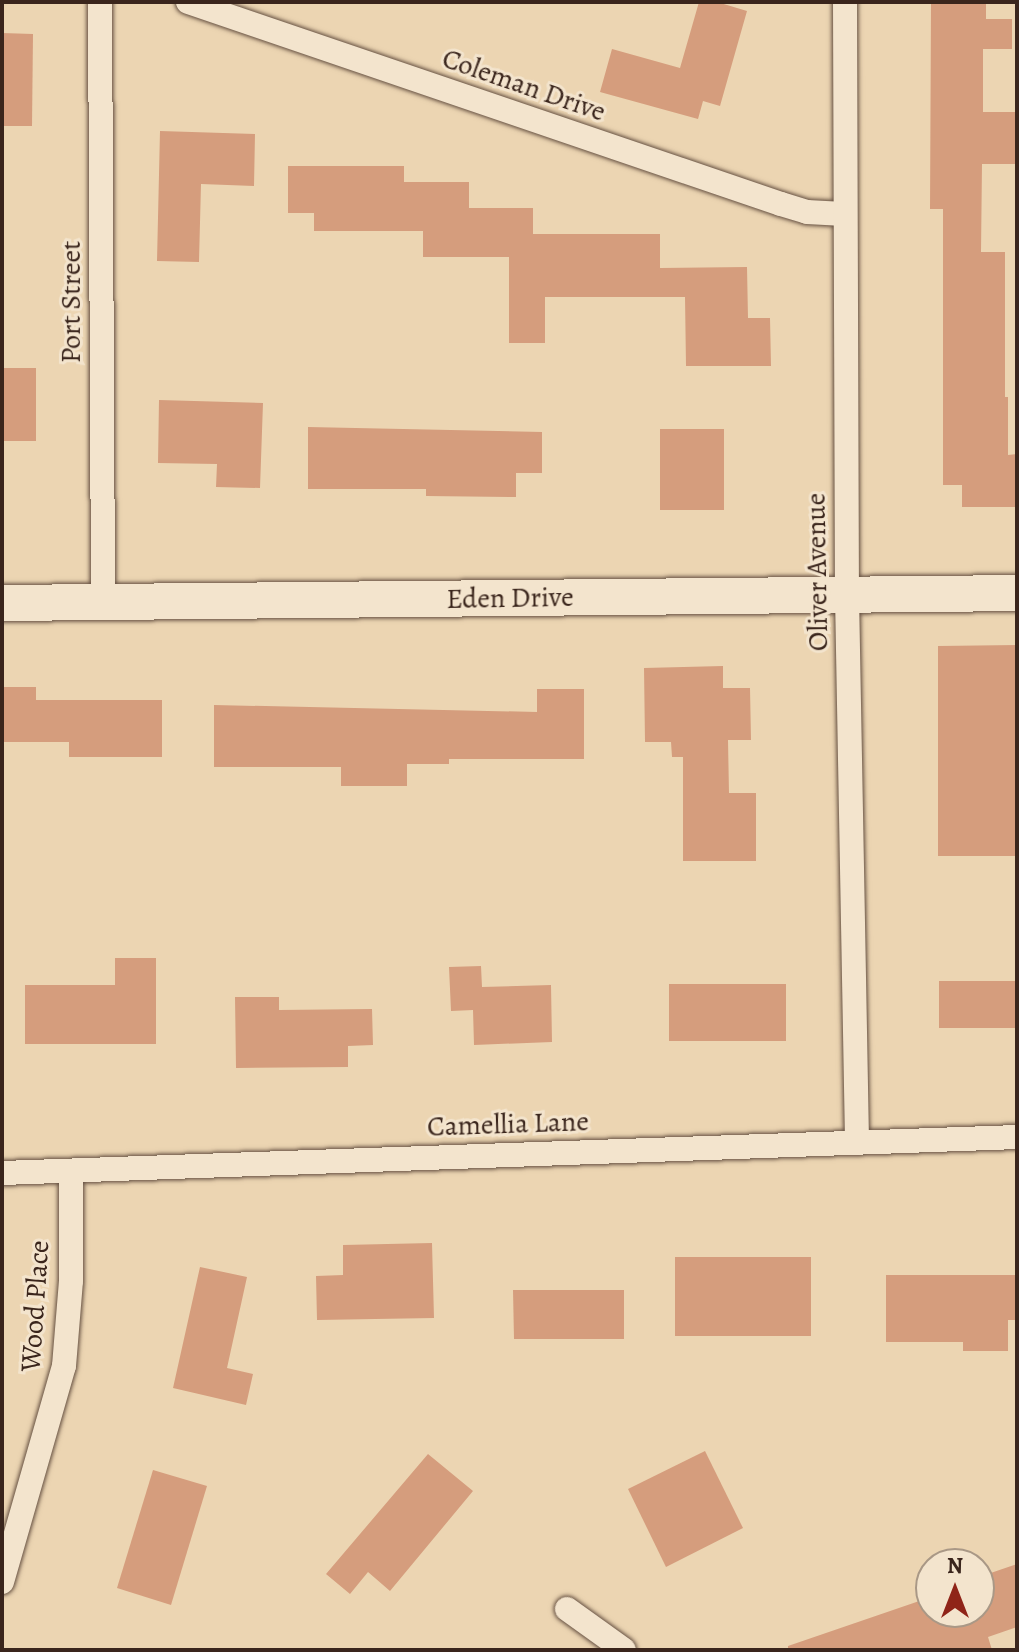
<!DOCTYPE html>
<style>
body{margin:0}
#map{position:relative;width:1019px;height:1652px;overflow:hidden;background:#ecd5b2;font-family:Alegreya,serif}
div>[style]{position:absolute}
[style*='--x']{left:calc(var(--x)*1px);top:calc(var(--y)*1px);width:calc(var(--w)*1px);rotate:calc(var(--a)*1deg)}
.building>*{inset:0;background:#d59d7d}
.roads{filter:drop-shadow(0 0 2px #665142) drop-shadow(0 0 2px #665142)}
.street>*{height:24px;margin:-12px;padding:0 12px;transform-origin:12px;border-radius:12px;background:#f3e4cd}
.secondary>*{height:36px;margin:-18px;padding:0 18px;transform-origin:18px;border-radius:18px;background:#f3e4cd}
span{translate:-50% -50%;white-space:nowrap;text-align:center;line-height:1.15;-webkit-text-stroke:6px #f3e4cd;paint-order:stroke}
.street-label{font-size:28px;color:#3a251c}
.frame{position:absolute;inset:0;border:4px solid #3a251c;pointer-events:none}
.north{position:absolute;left:915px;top:1548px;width:80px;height:80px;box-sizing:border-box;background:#f3e4cd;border:2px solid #a99886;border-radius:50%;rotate:0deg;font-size:22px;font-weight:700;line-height:32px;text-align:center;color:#3a251c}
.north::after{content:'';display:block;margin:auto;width:28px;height:36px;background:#8f2418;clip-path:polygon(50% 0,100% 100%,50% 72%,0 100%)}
</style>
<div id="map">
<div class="building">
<i style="clip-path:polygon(699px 2px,717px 2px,747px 11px,720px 106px,703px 101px,698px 119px,600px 92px,612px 49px,680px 68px)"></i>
<i style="clip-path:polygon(931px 2px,986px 2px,986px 19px,1012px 19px,1012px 49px,983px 49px,983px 112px,1017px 112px,1017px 164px,982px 164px,981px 252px,1005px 252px,1005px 397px,1008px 397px,1008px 455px,1017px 454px,1017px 507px,962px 507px,962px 485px,943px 485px,943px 209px,930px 209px)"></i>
<i style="clip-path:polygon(2px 33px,33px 34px,32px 126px,2px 126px)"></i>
<i style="clip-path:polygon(160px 131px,255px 134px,254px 186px,201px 184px,199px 262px,157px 261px)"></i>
<i style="clip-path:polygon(288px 166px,404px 166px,404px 182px,469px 182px,469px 208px,533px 208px,533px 234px,660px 234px,660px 268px,747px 267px,748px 318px,770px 318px,771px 366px,686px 366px,685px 297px,545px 297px,545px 343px,509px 343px,509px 257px,423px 257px,423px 231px,314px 231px,314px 213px,288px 213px)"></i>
<i style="clip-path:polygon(2px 368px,36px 368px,36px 441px,2px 441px)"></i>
<i style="clip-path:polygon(159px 400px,263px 403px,260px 488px,216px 487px,217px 464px,158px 463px)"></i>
<i style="clip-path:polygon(308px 427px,542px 432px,542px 473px,516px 473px,516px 497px,426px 496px,426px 489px,308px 489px)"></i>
<i style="clip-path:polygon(660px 429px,724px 429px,724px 510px,660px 510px)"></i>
<i style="clip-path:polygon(1017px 645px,1017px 856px,938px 856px,938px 646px)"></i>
<i style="clip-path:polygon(723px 666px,723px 688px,750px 688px,751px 740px,728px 740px,729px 793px,756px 793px,756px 861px,683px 861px,683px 757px,672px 757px,671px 742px,645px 742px,644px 668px)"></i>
<i style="clip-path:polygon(2px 687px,36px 687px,36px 700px,162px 700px,162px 757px,69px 757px,69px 742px,2px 742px)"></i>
<i style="clip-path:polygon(537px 689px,584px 689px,584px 759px,449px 759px,449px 764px,407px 764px,407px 786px,341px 786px,341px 767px,214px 767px,214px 705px,537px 712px)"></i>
<i style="clip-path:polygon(115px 958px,156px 958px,156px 1044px,25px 1044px,25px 985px,115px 985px)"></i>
<i style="clip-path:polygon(481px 966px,482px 987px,551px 985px,552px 1042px,474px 1045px,473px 1010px,451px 1011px,449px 967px)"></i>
<i style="clip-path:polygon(939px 981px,1017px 981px,1017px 1028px,939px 1028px)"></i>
<i style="clip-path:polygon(669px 984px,786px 984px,786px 1041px,669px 1041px)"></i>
<i style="clip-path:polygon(235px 997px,279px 997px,279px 1010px,372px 1009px,373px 1045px,348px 1046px,348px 1067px,236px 1068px)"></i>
<i style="clip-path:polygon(432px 1243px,434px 1318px,317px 1320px,316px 1276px,343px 1275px,343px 1245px)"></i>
<i style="clip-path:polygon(675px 1257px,811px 1257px,811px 1336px,675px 1336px)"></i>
<i style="clip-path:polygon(200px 1267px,247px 1277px,227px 1368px,253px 1374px,246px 1405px,173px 1388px)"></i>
<i style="clip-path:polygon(886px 1275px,1017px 1275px,1017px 1320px,1008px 1320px,1008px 1351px,963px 1351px,963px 1342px,886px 1342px)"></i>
<i style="clip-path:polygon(513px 1290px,624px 1290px,624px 1339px,514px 1339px)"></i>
<i style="clip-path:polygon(705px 1451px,743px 1528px,666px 1567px,628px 1489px)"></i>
<i style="clip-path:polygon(428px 1454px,473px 1491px,390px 1591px,368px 1572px,350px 1594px,326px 1574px)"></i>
<i style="clip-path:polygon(153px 1470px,207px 1486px,171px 1605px,117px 1588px)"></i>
<i style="clip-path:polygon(1017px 1564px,1017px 1627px,988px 1637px,992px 1650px,788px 1650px,788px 1646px,931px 1597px,931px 1612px,979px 1612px,979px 1577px)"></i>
</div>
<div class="roads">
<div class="street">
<i style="--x:100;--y:2;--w:600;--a:89.71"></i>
<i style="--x:188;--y:2;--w:626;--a:18.81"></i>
<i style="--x:781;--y:204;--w:27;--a:17"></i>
<i style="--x:807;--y:212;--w:37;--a:3"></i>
<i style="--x:845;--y:2;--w:593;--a:89.81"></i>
<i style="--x:847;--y:595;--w:546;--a:88.95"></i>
<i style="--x:2;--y:1173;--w:1016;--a:-2.03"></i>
<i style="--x:2;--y:1582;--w:225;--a:-74"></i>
<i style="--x:64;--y:1366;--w:85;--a:-85.3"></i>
<i style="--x:71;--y:1281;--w:110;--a:-90"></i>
<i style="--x:567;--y:1609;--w:70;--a:35.7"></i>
</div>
<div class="secondary">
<i style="--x:2;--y:603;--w:1015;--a:-0.56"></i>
</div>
</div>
<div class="street-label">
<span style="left:524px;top:85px;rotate:19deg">Coleman Drive</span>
<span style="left:71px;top:302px;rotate:-90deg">Port Street</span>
<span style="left:817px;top:572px;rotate:-91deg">Oliver Avenue</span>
<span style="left:510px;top:598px;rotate:-1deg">Eden Drive</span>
<span style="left:508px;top:1124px;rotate:-2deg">Camellia Lane</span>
<span style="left:35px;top:1306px;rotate:-86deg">Wood Place</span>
</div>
<div class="frame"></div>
<div class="north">N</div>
</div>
